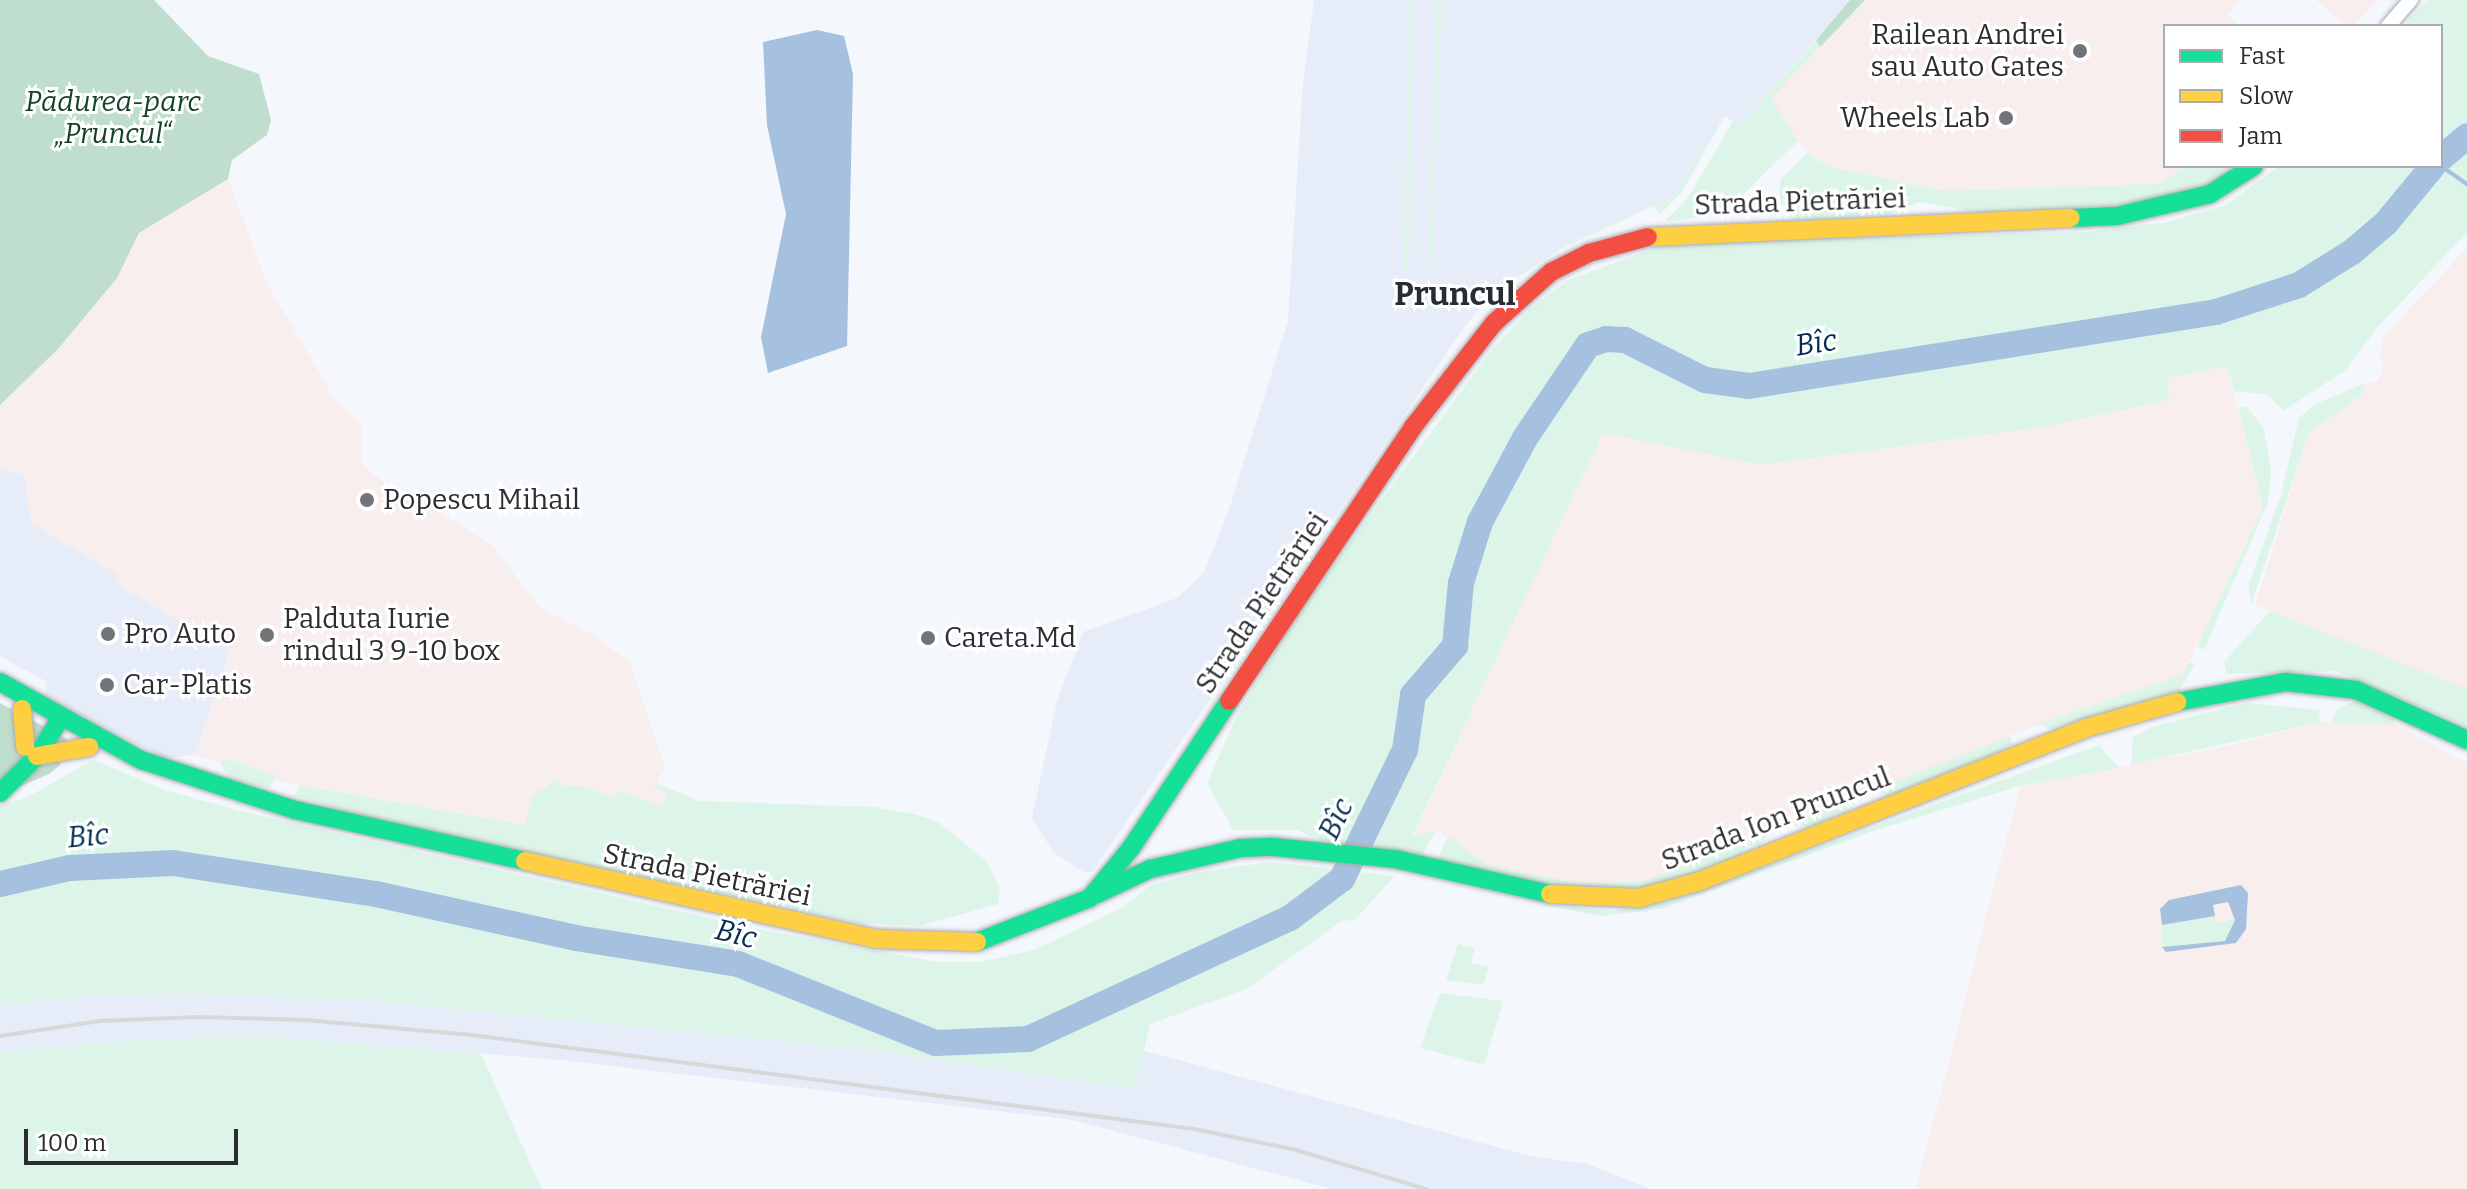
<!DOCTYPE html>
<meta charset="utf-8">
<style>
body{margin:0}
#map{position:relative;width:2467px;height:1189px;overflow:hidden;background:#f4f7fc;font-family:Bitter,serif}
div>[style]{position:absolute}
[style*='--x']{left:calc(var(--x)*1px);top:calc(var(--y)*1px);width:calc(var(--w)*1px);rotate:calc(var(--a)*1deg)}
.built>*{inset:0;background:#e6edf9}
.industrial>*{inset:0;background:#f8eeee}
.green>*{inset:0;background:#dcf5e8}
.forest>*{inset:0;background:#bfdece}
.water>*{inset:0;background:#a6c1df}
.stream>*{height:4px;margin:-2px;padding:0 2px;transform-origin:2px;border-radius:2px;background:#a6c1df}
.river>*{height:26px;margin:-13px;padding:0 13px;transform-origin:13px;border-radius:13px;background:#a6c1df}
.roads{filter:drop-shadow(0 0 2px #a8abae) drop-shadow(0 0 2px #a8abae)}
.street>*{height:14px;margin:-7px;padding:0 7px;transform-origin:7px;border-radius:7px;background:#fdfeff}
.fast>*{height:18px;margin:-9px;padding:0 9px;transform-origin:9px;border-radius:9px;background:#16e098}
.slow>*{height:18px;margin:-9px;padding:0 9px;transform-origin:9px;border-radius:9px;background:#ffcf43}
.jam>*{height:18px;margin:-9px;padding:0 9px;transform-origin:9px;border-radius:9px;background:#f24e42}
.rail>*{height:4px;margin:-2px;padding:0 2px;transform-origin:2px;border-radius:2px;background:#d7d8da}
.dots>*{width:22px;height:22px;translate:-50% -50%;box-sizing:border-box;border:4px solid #fff;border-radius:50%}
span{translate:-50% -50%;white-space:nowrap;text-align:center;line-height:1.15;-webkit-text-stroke:6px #fff;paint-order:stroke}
.poi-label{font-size:28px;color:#2b2d31}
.right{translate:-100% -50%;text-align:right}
.left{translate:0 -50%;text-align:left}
.park-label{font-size:28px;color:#17412b;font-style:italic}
.street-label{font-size:28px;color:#2b2d31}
.water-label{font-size:30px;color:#042d54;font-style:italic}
.quarter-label{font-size:32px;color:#282d35;font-weight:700}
.legend{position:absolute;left:2163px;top:24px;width:280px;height:144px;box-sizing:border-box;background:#fff;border:2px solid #aaabad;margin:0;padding:10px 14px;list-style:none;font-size:24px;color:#2b2d31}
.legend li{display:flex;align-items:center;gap:16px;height:40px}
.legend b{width:40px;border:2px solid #aaabad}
.scale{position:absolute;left:24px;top:1129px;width:214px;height:36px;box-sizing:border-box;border:4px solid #2b2d31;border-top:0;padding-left:10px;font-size:24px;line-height:28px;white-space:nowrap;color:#2b2d31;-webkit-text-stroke:6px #fff;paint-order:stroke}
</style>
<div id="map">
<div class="built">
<i style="clip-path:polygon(1314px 0,1850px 0,1740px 126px,1725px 116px,1672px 198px,1561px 246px,1492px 295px,1465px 326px,1092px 872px,1084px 872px,1054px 853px,1032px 818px,1057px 701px,1083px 632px,1177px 598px,1204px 572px,1229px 509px,1288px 321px,1303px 84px)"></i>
<i style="clip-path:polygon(0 468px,24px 476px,32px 524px,120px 575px,115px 583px,230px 650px,195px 755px,164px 758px,46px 696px,47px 682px,0 656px)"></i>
<i style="clip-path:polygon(180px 993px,363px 1000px,573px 1020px,871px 1050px,1134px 1089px,1142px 1050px,1531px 1156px,1587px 1164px,1651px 1189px,1332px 1189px,1073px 1120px,561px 1060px,273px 1037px,150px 1039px,0 1052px,0 1006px,70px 997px)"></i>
</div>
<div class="industrial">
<i style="clip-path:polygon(1864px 0,2241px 0,2227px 14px,2239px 26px,2165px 26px,2165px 166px,2188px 166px,2182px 172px,2157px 184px,1945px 191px,1832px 167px,1807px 153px,1771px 107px,1770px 98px)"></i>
<i style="clip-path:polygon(2316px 0,2377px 0,2354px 26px,2346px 26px)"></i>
<i style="clip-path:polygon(228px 179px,267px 284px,336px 401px,361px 423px,361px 463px,397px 494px,431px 507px,493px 546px,539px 607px,589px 632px,630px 662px,665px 768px,654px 788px,668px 793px,663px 806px,617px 790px,614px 797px,582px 786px,561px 785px,533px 796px,525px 825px,285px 782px,195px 755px,230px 650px,115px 583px,119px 575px,32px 524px,24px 476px,0 468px,0 405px,58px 349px,117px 278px,139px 233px)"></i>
<i style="clip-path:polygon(2467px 248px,2467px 689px,2255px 605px,2309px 433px,2362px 395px,2366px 383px,2377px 382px,2384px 367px,2380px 354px,2383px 337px)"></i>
<i style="clip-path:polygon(2227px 366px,2263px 508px,2183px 675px,2044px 722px,1688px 867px,1641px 882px,1574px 883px,1485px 864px,1434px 829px,1412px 839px,1603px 432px,1762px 465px,2044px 427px,2169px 400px,2167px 378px)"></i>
<i style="clip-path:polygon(2320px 722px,2394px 724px,2467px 763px,2467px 1189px,1916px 1189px,2020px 786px,2223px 747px)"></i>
</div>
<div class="green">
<i style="clip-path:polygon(1410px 0,1414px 0,1408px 281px,1404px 269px)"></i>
<i style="clip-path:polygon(1437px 0,1442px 0,1430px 312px,1428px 312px)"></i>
<i style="clip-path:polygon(2427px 0,2467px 0,2467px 232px,2375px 330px,2346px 370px,2284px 410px,2266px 394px,2234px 391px,2227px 366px,2168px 378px,2169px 400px,2044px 427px,1762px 465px,1603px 433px,1412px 837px,1437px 830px,1422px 855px,1323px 841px,1297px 830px,1233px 830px,1207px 783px,1237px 716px,1292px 622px,1490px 352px,1531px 308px,1568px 280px,1655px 248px,1729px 241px,2087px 232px,2168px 222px,2226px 205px,2279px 166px,2441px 166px,2441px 26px,2404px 26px)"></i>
<i style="clip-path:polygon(1816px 40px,1820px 47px,1771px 98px,1798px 141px,1724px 213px,1665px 222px,1689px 196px,1733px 121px,1740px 125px)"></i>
<i style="clip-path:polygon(1725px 115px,1683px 190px,1659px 215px,1654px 206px,1672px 198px)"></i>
<i style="clip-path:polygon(1807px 153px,1831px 167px,1945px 191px,2157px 184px,2188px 166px,2247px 166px,2209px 190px,2150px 202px,1991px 214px,1919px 202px,1885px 215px,1794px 220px,1780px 201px,1780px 180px)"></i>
<i style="clip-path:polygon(1648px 209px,1560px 249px,1492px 295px,1561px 246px)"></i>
<i style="clip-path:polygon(2366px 383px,2362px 395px,2309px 433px,2251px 605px,2249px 584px,2281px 495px,2299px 418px,2315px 404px)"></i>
<i style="clip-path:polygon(2246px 406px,2264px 429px,2271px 470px,2268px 502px,2204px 650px,2197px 646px,2263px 508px,2238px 408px)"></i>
<i style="clip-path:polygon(1318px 529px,1324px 533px,1167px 758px,1243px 644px)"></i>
<i style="clip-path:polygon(2270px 611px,2467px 689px,2467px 726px,2336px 671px,2227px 674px,2224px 662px)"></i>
<i style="clip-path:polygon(2190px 661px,2195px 664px,2179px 691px,2051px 729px,2038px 724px,2182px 675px)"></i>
<i style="clip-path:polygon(2354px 701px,2394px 720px,2394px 724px,2332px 723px,2336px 710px)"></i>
<i style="clip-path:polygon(2246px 703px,2319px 710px,2320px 722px,2131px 765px,2133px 737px,2152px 727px)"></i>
<i style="clip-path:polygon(2010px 736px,2013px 745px,1888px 797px,1875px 789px)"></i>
<i style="clip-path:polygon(2099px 745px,2119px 768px,2020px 786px,1876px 830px,1664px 908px,1601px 916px,1539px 904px,1614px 911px,1664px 903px)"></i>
<i style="clip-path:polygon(226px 759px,276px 775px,270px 788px,232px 781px,220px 764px)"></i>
<i style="clip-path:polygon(93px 760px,168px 791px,244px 812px,762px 930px,937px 962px,981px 962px,1034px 950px,1120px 909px,1150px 886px,1194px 873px,1269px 862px,1394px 876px,1356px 919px,1340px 922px,1247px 989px,1150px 1024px,1135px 1089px,871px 1050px,363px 1000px,180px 993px,70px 997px,0 1006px,0 805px,26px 798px)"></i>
<i style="clip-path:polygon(557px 779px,561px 785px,582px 786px,614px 797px,617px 790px,662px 806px,667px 793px,654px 788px,655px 783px,700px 801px,874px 807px,914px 814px,937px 821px,986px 861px,1000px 888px,998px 904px,919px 926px,858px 923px,393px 824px,295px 796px,299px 785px,525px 825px,533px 796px)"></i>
<i style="clip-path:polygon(1863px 794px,1851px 808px,1811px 827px,1784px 825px)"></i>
<i style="clip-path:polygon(1771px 831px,1760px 846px,1747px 846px,1736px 859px,1659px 887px,1606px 894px,1569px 892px,1437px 860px,1448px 836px,1485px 864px,1574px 883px,1641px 882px)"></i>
<i style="clip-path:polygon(2215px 916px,2216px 923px,2235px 919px,2226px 941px,2162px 947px,2162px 925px)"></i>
<i style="clip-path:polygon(1458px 944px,1475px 948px,1471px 963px,1489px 967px,1483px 985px,1446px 980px)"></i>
<i style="clip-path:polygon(1440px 993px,1503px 1001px,1484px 1065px,1420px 1048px)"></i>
<i style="clip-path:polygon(273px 1037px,481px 1054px,542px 1189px,0 1189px,0 1052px,150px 1039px)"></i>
</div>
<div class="forest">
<i style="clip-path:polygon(0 0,154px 0,208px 56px,259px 74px,271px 120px,267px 135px,232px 160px,228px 179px,139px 233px,117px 278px,58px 349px,0 405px)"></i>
<i style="clip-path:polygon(1850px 0,1865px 0,1820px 47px,1816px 40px)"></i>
<i style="clip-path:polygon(0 703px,67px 739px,60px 765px,49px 774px,0 795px)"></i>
</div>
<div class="water">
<i style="clip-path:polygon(817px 30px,844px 36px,853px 74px,847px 346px,768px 373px,761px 337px,786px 214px,767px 125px,763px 42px)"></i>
<i style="clip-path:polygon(2241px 885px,2248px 893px,2246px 929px,2236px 943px,2166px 952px,2162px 947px,2225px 941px,2235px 920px,2228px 902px,2213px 905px,2215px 916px,2162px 925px,2160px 909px,2169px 900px)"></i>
</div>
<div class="stream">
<i style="--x:2441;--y:166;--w:32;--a:35"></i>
</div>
<div class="river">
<i style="--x:2441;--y:158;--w:34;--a:-40"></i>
<i style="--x:0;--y:884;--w:72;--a:-12.9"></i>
<i style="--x:70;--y:868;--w:103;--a:-2.8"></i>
<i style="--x:173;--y:863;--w:205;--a:8.7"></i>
<i style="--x:376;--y:894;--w:205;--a:12.4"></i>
<i style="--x:576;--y:938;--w:164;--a:9.1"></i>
<i style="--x:738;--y:964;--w:213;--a:21.8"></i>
<i style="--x:936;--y:1043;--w:92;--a:-2.5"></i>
<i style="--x:1028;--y:1039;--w:289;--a:-24.8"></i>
<i style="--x:1290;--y:918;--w:65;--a:-36.9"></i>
<i style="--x:1342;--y:879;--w:144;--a:-64"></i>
<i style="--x:1405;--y:750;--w:56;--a:-81.7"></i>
<i style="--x:1413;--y:695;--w:65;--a:-49.4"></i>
<i style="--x:1455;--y:646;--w:63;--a:-84.6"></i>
<i style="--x:1461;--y:583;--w:64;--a:-72.7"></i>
<i style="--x:1480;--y:522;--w:95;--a:-61.8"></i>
<i style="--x:1525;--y:438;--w:112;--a:-55.9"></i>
<i style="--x:1588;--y:345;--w:19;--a:-18"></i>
<i style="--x:1606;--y:339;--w:19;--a:3"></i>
<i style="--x:1625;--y:340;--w:89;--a:26.6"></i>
<i style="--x:1705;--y:380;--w:44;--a:7.8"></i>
<i style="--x:1749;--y:386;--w:473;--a:-9"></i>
<i style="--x:2216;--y:312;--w:87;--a:-18"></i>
<i style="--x:2299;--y:285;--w:62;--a:-31.9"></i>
<i style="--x:2352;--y:252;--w:45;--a:-40.5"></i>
<i style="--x:2386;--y:223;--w:74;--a:-50.5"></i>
</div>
<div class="roads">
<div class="street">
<i style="--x:2388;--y:26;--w:35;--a:-49"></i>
</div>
<div class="fast">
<i style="--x:2071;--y:218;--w:46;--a:-2.5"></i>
<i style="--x:2117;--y:216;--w:96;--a:-13.3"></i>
<i style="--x:2210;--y:194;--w:52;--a:-32.5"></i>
<i style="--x:0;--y:682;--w:161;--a:29"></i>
<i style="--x:141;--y:760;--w:162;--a:18"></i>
<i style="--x:295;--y:810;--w:236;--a:12.5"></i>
<i style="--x:2177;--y:702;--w:111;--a:-10.4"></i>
<i style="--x:2286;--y:682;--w:70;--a:6.5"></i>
<i style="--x:2356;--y:690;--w:122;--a:24.2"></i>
<i style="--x:0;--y:793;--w:52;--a:-45"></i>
<i style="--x:37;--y:756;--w:44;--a:-58.1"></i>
<i style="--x:1097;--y:894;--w:59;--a:-25.3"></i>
<i style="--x:1150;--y:869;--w:92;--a:-13.1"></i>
<i style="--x:1240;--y:848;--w:34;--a:-2"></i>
<i style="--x:1274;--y:847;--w:122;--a:5.7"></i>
<i style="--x:1395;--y:859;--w:159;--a:12.7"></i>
<i style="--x:977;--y:942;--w:121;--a:-21.3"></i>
<i style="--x:1090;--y:898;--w:65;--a:-50.6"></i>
<i style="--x:1131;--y:848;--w:177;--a:-56.3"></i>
</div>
<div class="slow">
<i style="--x:1648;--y:237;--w:423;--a:-2.6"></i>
<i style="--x:22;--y:709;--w:38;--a:85"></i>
<i style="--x:37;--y:756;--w:53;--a:-9.8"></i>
<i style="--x:525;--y:861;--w:360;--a:12.5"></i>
<i style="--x:876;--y:939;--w:101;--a:1.7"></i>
<i style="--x:1550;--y:894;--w:89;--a:2.6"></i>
<i style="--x:1639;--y:898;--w:63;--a:-15.6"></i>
<i style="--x:1700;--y:881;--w:415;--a:-21.6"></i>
<i style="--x:2086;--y:728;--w:95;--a:-15.9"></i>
</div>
<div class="jam">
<i style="--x:1229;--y:701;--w:330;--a:-56.1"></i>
<i style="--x:1413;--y:427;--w:132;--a:-52.1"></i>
<i style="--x:1494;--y:323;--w:76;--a:-41.8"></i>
<i style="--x:1551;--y:272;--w:42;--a:-26.6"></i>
<i style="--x:1589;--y:253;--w:61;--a:-15.2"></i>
</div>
</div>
<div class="rail">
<i style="--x:0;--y:1036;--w:101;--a:-8.5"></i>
<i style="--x:100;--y:1021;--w:99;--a:-2.3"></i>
<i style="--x:199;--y:1017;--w:107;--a:1.6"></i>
<i style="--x:306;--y:1020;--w:166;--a:5.2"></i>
<i style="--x:471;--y:1035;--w:729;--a:7.41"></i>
<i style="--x:1194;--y:1129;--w:104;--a:11.6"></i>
<i style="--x:1296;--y:1150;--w:136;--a:16.7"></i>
</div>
<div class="dots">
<i style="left:2080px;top:51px;background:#717478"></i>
<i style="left:2006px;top:118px;background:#717478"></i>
<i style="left:367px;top:500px;background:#717478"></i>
<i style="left:108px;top:634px;background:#717478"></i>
<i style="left:267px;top:635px;background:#717478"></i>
<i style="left:928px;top:638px;background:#717478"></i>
<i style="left:107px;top:685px;background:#717478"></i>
</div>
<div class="poi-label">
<span class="right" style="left:2064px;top:51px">Railean Andrei<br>sau Auto Gates</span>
<span class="right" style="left:1990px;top:118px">Wheels Lab</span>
<span class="left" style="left:383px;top:500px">Popescu Mihail</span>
<span class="left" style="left:283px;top:635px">Palduta Iurie<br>rindul 3 9-10 box</span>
<span class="left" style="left:124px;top:634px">Pro Auto</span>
<span class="left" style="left:944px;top:638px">Careta.Md</span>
<span class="left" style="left:123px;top:685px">Car-Platis</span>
</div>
<div class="park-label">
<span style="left:113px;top:118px">Pădurea-parc<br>„Pruncul“</span>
</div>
<div class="street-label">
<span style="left:1800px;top:202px;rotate:-2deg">Strada Pietrăriei</span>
<span style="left:1262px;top:603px;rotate:-56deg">Strada Pietrăriei</span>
<span style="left:1776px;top:819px;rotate:-21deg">Strada Ion Pruncul</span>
<span style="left:707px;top:875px;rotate:12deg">Strada Pietrăriei</span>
</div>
<div class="water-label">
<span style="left:1816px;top:343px;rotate:-9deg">Bîc</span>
<span style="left:1336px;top:819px;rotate:-64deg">Bîc</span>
<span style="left:88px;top:836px;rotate:-5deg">Bîc</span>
<span style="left:736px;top:934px;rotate:14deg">Bîc</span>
</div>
<div class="quarter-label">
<span style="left:1455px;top:294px">Pruncul</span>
</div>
<ul class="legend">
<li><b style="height:10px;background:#16e098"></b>Fast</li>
<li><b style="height:10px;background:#ffcf43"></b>Slow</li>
<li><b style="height:10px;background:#f24e42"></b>Jam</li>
</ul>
<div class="scale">100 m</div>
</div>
